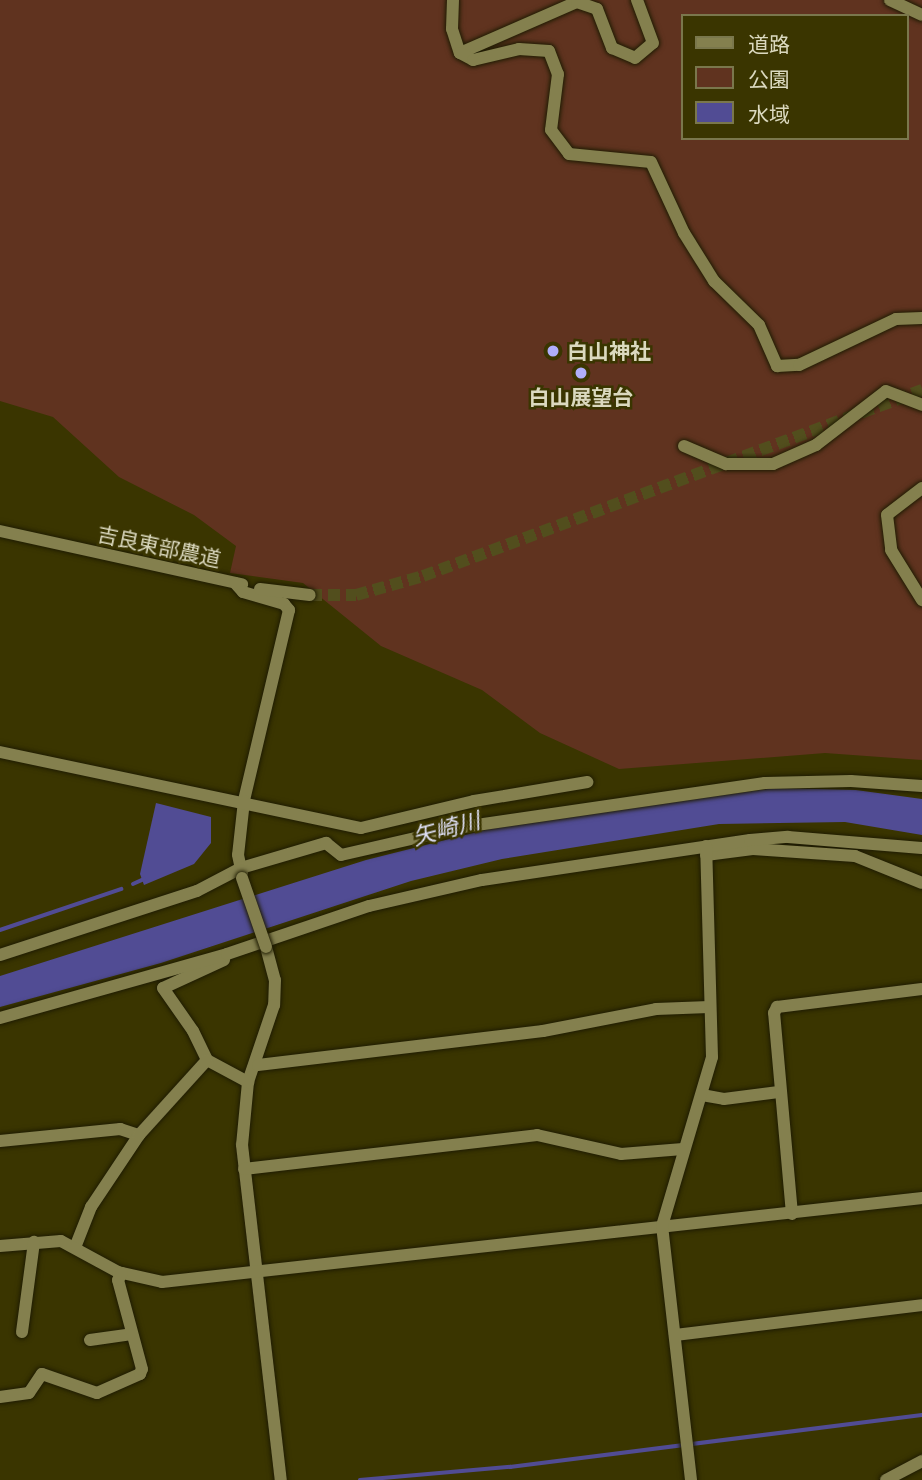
<!DOCTYPE html>
<meta charset="utf-8">
<style>
body{margin:0}
#map{position:relative;width:922px;height:1480px;overflow:hidden;background:#3a3500;font-family:"Exo 2","Noto Sans JP",sans-serif}
div>[style]{position:absolute}
[style*='--x']{left:calc(var(--x)*1px);top:calc(var(--y)*1px);width:calc(var(--w)*1px);rotate:calc(var(--a)*1deg)}
.green>*{inset:0;background:#60331f}
.water>*{inset:0;background:#514c94}
.stream>*{height:3.5px;margin:-1.75px;padding:0 1.75px;transform-origin:1.75px;border-radius:1.75px;background:#514c94}
.minor-tunnel>*{height:12px;margin-top:-6px;transform-origin:0;background:repeating-linear-gradient(90deg,#524e1d 0 12px,transparent 0 18px)}
.roads{filter:drop-shadow(0 0 2px #1f1c03) drop-shadow(0 0 2px #1f1c03)}
.minor>*{height:12px;margin:-6px;padding:0 6px;transform-origin:6px;border-radius:6px;background:#84804e}
.bridges{filter:drop-shadow(0 0 2px #1f1c03) drop-shadow(0 0 2px #1f1c03)}
.minor-bridge>*{height:12px;margin:-6px;padding:0 6px;transform-origin:6px;border-radius:6px;background:#84804e}
.dots>*{width:19px;height:19px;translate:-50% -50%;box-sizing:border-box;border:4px solid #3a3500;border-radius:50%}
span{translate:-50% -50%;white-space:nowrap;text-align:center;line-height:1.15;-webkit-text-stroke:5px #3a3500;paint-order:stroke}
.poi-label{font-size:21px;color:#dbd9bf;font-weight:700}
.left{translate:0 -50%;text-align:left}
.street-label{font-size:21px;color:#dbd9bf}
.water-label{font-size:23px;color:#dddef3;font-style:italic}
.legend{position:absolute;left:681px;top:14px;width:228px;height:126px;box-sizing:border-box;background:#3a3500;border:2px solid #7a774c;margin:0;padding:9px 12px;list-style:none;font-size:21px;color:#dbd9bf}
.legend li{display:flex;align-items:center;gap:14px;height:35px}
.legend b{width:35px;border:2px solid #7a774c}
</style>
<div id="map">
<div class="green">
<i style="clip-path:polygon(evenodd,0 0,922px 0,922px 760px,825px 753px,619px 769px,540px 733px,482px 690px,381px 646px,303px 583px,230px 573px,236px 546px,194px 515px,119px 477px,53px 417px,0 401px,0 0,682px 16px,906px 16px,906px 138px,682px 138px,682px 16px)"></i>
</div>
<div class="water">
<i style="clip-path:polygon(776px 788px,856px 790px,922px 799px,922px 835px,845px 822px,719px 824px,502px 859px,411px 881px,161px 963px,0 1007px,0 976px,366px 860px,521px 821px)"></i>
<i style="clip-path:polygon(156px 803px,211px 817px,211px 843px,194px 864px,144px 885px,140px 874px)"></i>
</div>
<div class="stream">
<i style="--x:133;--y:884;--w:12;--a:-24"></i>
<i style="--x:0;--y:930;--w:128;--a:-18.7"></i>
<i style="--x:360;--y:1480;--w:151;--a:-5"></i>
<i style="--x:510;--y:1467;--w:415;--a:-7.2"></i>
</div>
<div class="minor-tunnel">
<i style="--x:310;--y:595;--w:46;--a:0"></i>
<i style="--x:356;--y:595;--w:70;--a:-15.8"></i>
<i style="--x:423;--y:576;--w:533;--a:-20.44"></i>
</div>
<div class="roads">
<div class="minor">
<i style="--x:453;--y:0;--w:29;--a:92"></i>
<i style="--x:452;--y:29;--w:25;--a:72"></i>
<i style="--x:460;--y:53;--w:128;--a:-23.6"></i>
<i style="--x:577;--y:2;--w:21;--a:19"></i>
<i style="--x:597;--y:9;--w:42;--a:69"></i>
<i style="--x:612;--y:48;--w:25;--a:23"></i>
<i style="--x:635;--y:58;--w:23;--a:-40"></i>
<i style="--x:653;--y:43;--w:46;--a:-110.4"></i>
<i style="--x:890;--y:0;--w:35;--a:25"></i>
<i style="--x:460;--y:53;--w:15;--a:28"></i>
<i style="--x:473;--y:60;--w:47;--a:-13.4"></i>
<i style="--x:519;--y:49;--w:30;--a:4"></i>
<i style="--x:549;--y:51;--w:25;--a:69"></i>
<i style="--x:558;--y:74;--w:56;--a:97.1"></i>
<i style="--x:551;--y:130;--w:30;--a:53"></i>
<i style="--x:569;--y:154;--w:82;--a:5.6"></i>
<i style="--x:651;--y:162;--w:78;--a:65.1"></i>
<i style="--x:684;--y:233;--w:57;--a:58"></i>
<i style="--x:714;--y:281;--w:63;--a:44.4"></i>
<i style="--x:759;--y:325;--w:45;--a:66.3"></i>
<i style="--x:777;--y:366;--w:22;--a:-3"></i>
<i style="--x:799;--y:365;--w:107;--a:-25.4"></i>
<i style="--x:896;--y:319;--w:26;--a:-2"></i>
<i style="--x:684;--y:446;--w:46;--a:23.2"></i>
<i style="--x:726;--y:464;--w:47;--a:0"></i>
<i style="--x:773;--y:464;--w:47;--a:-23.8"></i>
<i style="--x:816;--y:445;--w:88;--a:-37.6"></i>
<i style="--x:886;--y:391;--w:39;--a:21"></i>
<i style="--x:922;--y:488;--w:44;--a:142.4"></i>
<i style="--x:887;--y:515;--w:35;--a:83"></i>
<i style="--x:891;--y:550;--w:59;--a:58.2"></i>
<i style="--x:0;--y:531;--w:248;--a:12.4"></i>
<i style="--x:235;--y:583;--w:12;--a:48"></i>
<i style="--x:243;--y:592;--w:43;--a:16.3"></i>
<i style="--x:284;--y:604;--w:8;--a:50"></i>
<i style="--x:289;--y:610;--w:196;--a:103.3"></i>
<i style="--x:244;--y:801;--w:54;--a:96.3"></i>
<i style="--x:238;--y:855;--w:19;--a:78"></i>
<i style="--x:260;--y:589;--w:50;--a:6.8"></i>
<i style="--x:0;--y:752;--w:369;--a:11.9"></i>
<i style="--x:361;--y:828;--w:116;--a:-13.4"></i>
<i style="--x:474;--y:801;--w:115;--a:-9.5"></i>
<i style="--x:706;--y:855;--w:47;--a:-7.3"></i>
<i style="--x:753;--y:849;--w:102;--a:3.9"></i>
<i style="--x:855;--y:856;--w:72;--a:21.9"></i>
<i style="--x:266;--y:947;--w:34;--a:75"></i>
<i style="--x:275;--y:980;--w:25;--a:92"></i>
<i style="--x:274;--y:1005;--w:81;--a:108.7"></i>
<i style="--x:248;--y:1082;--w:63;--a:95.4"></i>
<i style="--x:242;--y:1145;--w:337;--a:83.4"></i>
<i style="--x:0;--y:955;--w:207;--a:-18"></i>
<i style="--x:197;--y:891;--w:50;--a:-27.6"></i>
<i style="--x:241;--y:868;--w:89;--a:-16.4"></i>
<i style="--x:326;--y:843;--w:19;--a:39"></i>
<i style="--x:341;--y:855;--w:125;--a:-12.9"></i>
<i style="--x:463;--y:827;--w:305;--a:-8.3"></i>
<i style="--x:765;--y:783;--w:86;--a:-1.3"></i>
<i style="--x:851;--y:781;--w:71;--a:4"></i>
<i style="--x:224;--y:960;--w:67;--a:155.3"></i>
<i style="--x:163;--y:988;--w:52;--a:55.1"></i>
<i style="--x:193;--y:1031;--w:32;--a:64"></i>
<i style="--x:207;--y:1060;--w:47;--a:28.2"></i>
<i style="--x:0;--y:1018;--w:236;--a:-15.7"></i>
<i style="--x:227;--y:954;--w:150;--a:-18.7"></i>
<i style="--x:369;--y:906;--w:116;--a:-13"></i>
<i style="--x:482;--y:880;--w:271;--a:-8.5"></i>
<i style="--x:750;--y:840;--w:38;--a:-5"></i>
<i style="--x:788;--y:837;--w:134;--a:4.7"></i>
<i style="--x:258;--y:1065;--w:287;--a:-6.8"></i>
<i style="--x:543;--y:1031;--w:115;--a:-11"></i>
<i style="--x:656;--y:1009;--w:53;--a:-2.2"></i>
<i style="--x:702;--y:1095;--w:22;--a:10"></i>
<i style="--x:724;--y:1099;--w:55;--a:-7.3"></i>
<i style="--x:0;--y:1141;--w:121;--a:-5.7"></i>
<i style="--x:120;--y:1129;--w:20;--a:18"></i>
<i style="--x:244;--y:1169;--w:295;--a:-6.6"></i>
<i style="--x:537;--y:1135;--w:86;--a:12.7"></i>
<i style="--x:621;--y:1154;--w:62;--a:-4.6"></i>
<i style="--x:792;--y:1214;--w:202;--a:-95.1"></i>
<i style="--x:774;--y:1013;--w:7;--a:-63"></i>
<i style="--x:777;--y:1007;--w:146;--a:-7.1"></i>
<i style="--x:76;--y:1245;--w:41;--a:-68.5"></i>
<i style="--x:91;--y:1207;--w:87;--a:-56.3"></i>
<i style="--x:139;--y:1135;--w:101;--a:-47.8"></i>
<i style="--x:0;--y:1246;--w:61;--a:-4.7"></i>
<i style="--x:61;--y:1241;--w:65;--a:28.5"></i>
<i style="--x:118;--y:1272;--w:45;--a:12.8"></i>
<i style="--x:162;--y:1282;--w:765;--a:-6.31"></i>
<i style="--x:22;--y:1332;--w:91;--a:-82.4"></i>
<i style="--x:675;--y:1335;--w:249;--a:-6.9"></i>
<i style="--x:90;--y:1340;--w:42;--a:-8.1"></i>
<i style="--x:0;--y:1397;--w:29;--a:-8"></i>
<i style="--x:29;--y:1393;--w:23;--a:-56"></i>
<i style="--x:42;--y:1374;--w:58;--a:19.1"></i>
<i style="--x:97;--y:1393;--w:47;--a:-23.8"></i>
<i style="--x:140;--y:1374;--w:5;--a:-68"></i>
<i style="--x:142;--y:1369;--w:92;--a:-105.1"></i>
<i style="--x:118;--y:1280;--w:8;--a:-60"></i>
<i style="--x:691;--y:1480;--w:256;--a:-96.5"></i>
<i style="--x:662;--y:1226;--w:176;--a:-73.5"></i>
<i style="--x:712;--y:1057;--w:211;--a:-91.6"></i>
<i style="--x:886;--y:1480;--w:41;--a:-27.8"></i>
</div>
</div>
<div class="bridges">
<div class="minor-bridge">
<i style="--x:242;--y:878;--w:73;--a:70.8"></i>
</div>
</div>
<div class="dots">
<i style="left:553px;top:351px;background:#afaefa"></i>
<i style="left:581px;top:373px;background:#afaefa"></i>
</div>
<div class="poi-label">
<span class="left" style="left:567px;top:351px">白山神社</span>
<span style="left:581px;top:397px">白山展望台</span>
</div>
<div class="street-label">
<span style="left:159px;top:546px;rotate:12deg">吉良東部農道</span>
</div>
<div class="water-label">
<span style="left:446px;top:828px;rotate:-15deg">矢崎川</span>
</div>
<ul class="legend">
<li><b style="height:9px;background:#84804e"></b>道路</li>
<li><b style="height:19px;background:#60331f"></b>公園</li>
<li><b style="height:19px;background:#514c94"></b>水域</li>
</ul>
</div>
